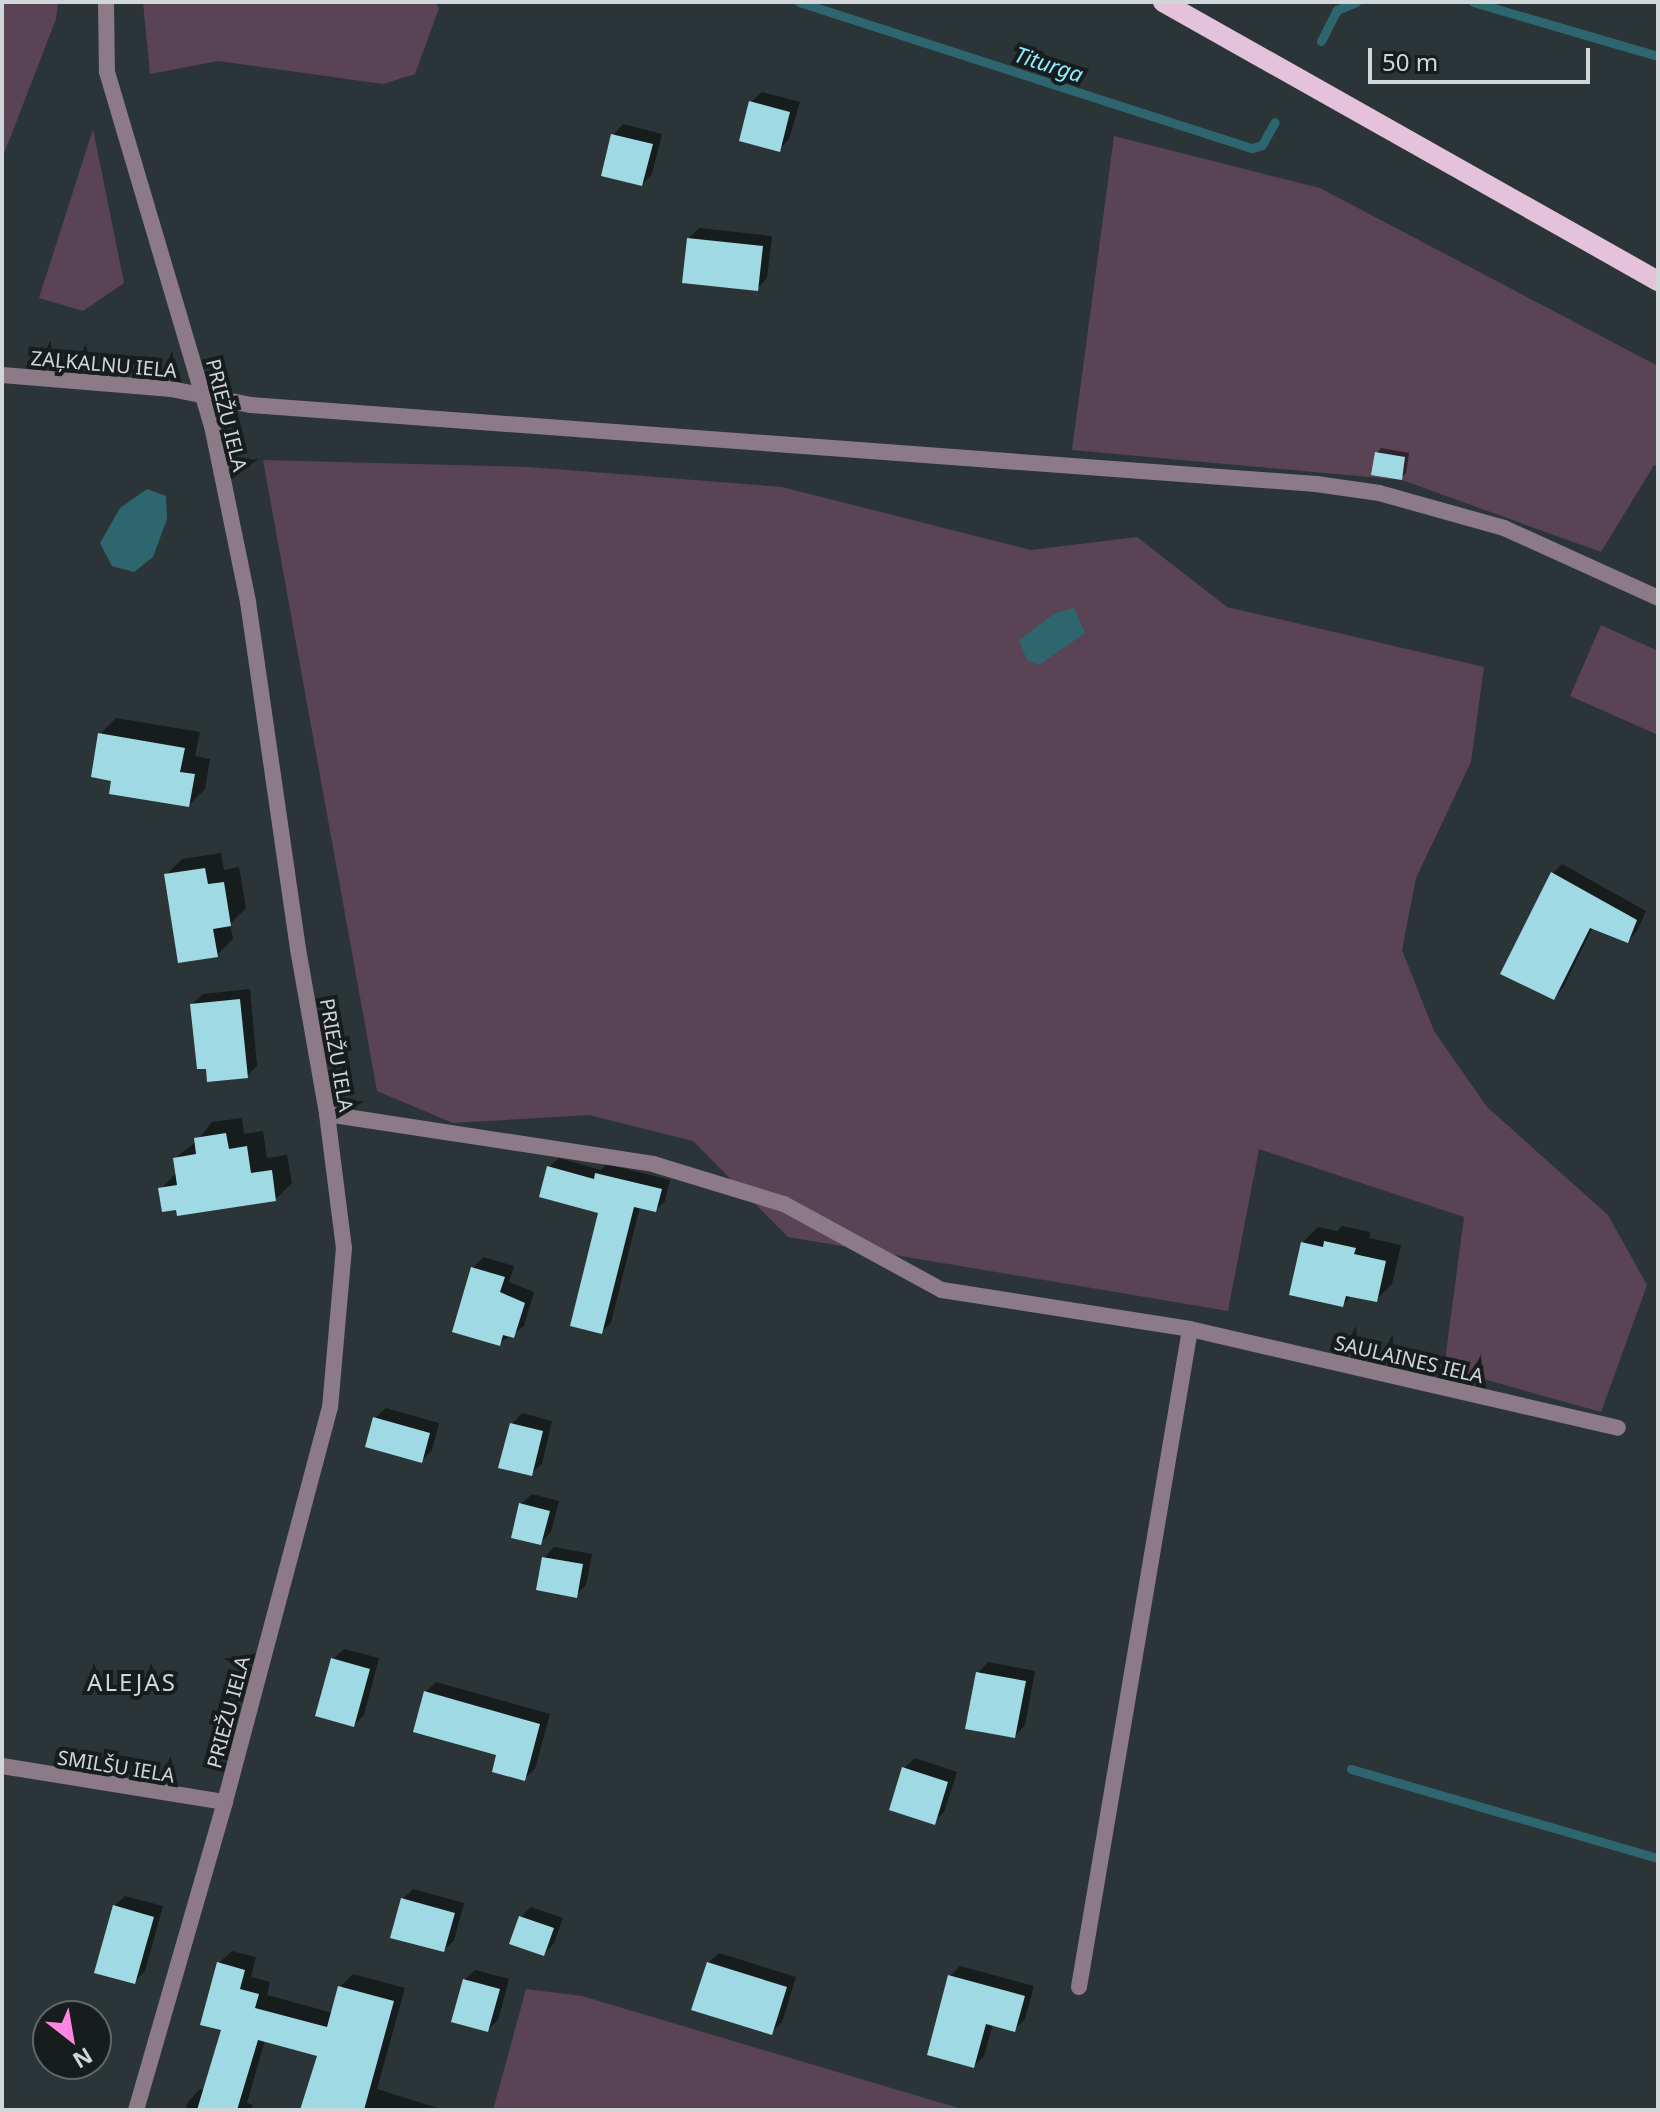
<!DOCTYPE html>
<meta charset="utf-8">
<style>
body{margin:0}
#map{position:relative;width:1660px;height:2112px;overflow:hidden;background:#2b3537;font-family:"Noto Sans",sans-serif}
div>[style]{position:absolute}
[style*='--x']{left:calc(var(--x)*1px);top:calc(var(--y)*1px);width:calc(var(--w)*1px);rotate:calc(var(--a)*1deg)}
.green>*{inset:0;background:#5a4354}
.water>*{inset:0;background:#2e666f}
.shadow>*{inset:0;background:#0007}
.stream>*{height:9px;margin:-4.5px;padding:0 4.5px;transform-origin:4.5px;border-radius:4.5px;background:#2e666f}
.building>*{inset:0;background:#9fd9e3}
.minor>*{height:16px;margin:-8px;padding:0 8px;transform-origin:8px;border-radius:8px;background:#8c7b87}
.primary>*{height:20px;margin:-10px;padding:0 10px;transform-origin:10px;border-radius:10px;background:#e5c2db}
span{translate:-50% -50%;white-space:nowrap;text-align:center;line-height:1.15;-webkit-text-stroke:8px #171c1d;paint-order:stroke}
.street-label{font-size:20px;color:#d1d7d8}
.water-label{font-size:22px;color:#91edfc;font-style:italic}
.quarter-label{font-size:24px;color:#d1d7d8;letter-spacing:2px}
.frame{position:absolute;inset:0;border:4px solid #d1d7d8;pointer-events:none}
.north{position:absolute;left:32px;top:2000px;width:80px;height:80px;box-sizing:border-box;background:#171c1d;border:2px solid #616768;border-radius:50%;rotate:149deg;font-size:22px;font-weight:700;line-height:32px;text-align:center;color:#d1d7d8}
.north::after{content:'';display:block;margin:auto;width:28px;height:36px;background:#fd86e2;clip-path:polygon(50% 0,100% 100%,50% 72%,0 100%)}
.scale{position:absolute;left:1368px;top:48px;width:222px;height:36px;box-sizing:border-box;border:4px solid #d1d7d8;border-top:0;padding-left:10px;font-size:24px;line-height:28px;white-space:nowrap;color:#d1d7d8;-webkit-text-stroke:6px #171c1d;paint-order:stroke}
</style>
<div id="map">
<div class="green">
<i style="clip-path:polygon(2px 2px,58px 2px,56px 19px,2px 159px)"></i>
<i style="clip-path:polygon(143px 2px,435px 2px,439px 8px,415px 74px,383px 84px,218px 61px,150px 74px)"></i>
<i style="clip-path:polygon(93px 129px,124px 283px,83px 311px,39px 298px)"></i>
<i style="clip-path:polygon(1114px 136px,1320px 188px,1658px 366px,1658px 466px,1654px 465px,1601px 552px,1402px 480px,1072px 450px)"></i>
<i style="clip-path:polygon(263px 460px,529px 467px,782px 487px,1031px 550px,1137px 537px,1227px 607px,1484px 667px,1471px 762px,1416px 878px,1402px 950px,1434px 1031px,1487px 1107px,1608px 1215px,1647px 1285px,1601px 1412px,1444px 1368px,1464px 1217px,1259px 1149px,1228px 1311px,788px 1237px,693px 1141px,589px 1115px,453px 1123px,377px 1091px)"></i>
<i style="clip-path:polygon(1601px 625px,1658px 651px,1658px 735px,1570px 696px)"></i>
<i style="clip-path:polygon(526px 1989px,582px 1996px,965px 2110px,493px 2110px)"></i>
</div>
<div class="water">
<i style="clip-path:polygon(147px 489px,166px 496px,167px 519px,153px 557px,134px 572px,112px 566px,100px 543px,120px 508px)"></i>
<i style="clip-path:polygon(1074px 608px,1085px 633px,1039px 665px,1027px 660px,1019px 640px,1055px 613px)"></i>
</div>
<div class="shadow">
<i style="clip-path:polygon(762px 92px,800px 102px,789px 139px,779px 150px,751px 102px)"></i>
<i style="clip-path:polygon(623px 124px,662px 134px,652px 174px,642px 184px,613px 135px)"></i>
<i style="clip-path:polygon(699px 228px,772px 236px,767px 278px,757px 289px,689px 238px)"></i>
<i style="clip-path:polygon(1381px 448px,1409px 453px,1406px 473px,1401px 478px,1377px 453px)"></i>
<i style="clip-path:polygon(116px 718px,200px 732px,195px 756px,210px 759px,205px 789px,189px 805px,114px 779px,100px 734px)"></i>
<i style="clip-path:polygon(221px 853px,224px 870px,239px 867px,246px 908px,230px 924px,233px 939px,217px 955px,166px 875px,182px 859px)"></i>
<i style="clip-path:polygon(1562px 864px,1646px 911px,1637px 931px,1628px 941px,1593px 927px,1563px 988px,1553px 998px,1553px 873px)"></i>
<i style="clip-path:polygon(250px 989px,257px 1066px,247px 1076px,192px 1004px,203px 994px)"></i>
<i style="clip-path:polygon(242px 1118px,244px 1134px,263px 1131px,267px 1158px,287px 1155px,292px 1183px,276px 1199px,178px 1208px,161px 1189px,177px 1172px,175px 1158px,196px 1142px,212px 1122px)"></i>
<i style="clip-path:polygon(559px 1158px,601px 1170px,606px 1164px,670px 1180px,665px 1201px,656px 1210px,640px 1206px,611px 1323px,601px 1332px,601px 1212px,549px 1167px)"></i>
<i style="clip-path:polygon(1342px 1226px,1370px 1232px,1369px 1238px,1401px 1245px,1392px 1284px,1376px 1300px,1352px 1295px,1343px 1305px,1302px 1243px,1318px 1227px,1337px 1231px)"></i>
<i style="clip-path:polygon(483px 1257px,514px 1266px,509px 1282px,534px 1292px,524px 1326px,499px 1344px,473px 1268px)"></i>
<i style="clip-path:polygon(386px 1408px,439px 1423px,432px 1450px,421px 1461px,375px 1418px)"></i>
<i style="clip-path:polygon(522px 1413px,552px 1421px,542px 1464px,531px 1474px,512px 1424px)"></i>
<i style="clip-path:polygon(532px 1494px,559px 1501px,551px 1532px,540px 1543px,521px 1504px)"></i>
<i style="clip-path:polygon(554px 1547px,592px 1554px,586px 1585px,576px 1595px,544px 1558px)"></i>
<i style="clip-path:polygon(344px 1649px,379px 1658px,364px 1715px,354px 1725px,333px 1659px)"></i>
<i style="clip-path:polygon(988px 1662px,1035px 1671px,1025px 1725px,1015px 1736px,978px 1673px)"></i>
<i style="clip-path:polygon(436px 1682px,550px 1714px,535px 1769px,524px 1779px,426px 1692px)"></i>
<i style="clip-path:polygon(915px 1758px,957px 1772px,944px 1812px,934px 1823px,904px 1768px)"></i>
<i style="clip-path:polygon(413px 1889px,464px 1903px,454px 1940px,444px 1950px,403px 1899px)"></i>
<i style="clip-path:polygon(125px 1896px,163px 1906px,145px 1971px,134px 1982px,114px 1906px)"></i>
<i style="clip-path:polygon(531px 1907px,563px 1918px,554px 1943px,544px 1954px,521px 1917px)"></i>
<i style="clip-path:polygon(232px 1951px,256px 1957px,251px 1977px,270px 1982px,267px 1995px,333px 2013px,340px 1987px,353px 1974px,405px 1988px,377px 2089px,444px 2110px,323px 2110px,320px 2055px,265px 2040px,247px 2103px,253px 2105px,251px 2110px,185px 2110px,188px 2102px,200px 2089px,205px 2091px,223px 2029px,219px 1963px)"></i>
<i style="clip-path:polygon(719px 1953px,796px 1977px,782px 2022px,771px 2033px,708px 1963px)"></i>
<i style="clip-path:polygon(960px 1966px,1034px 1986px,1025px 2019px,1014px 2030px,993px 2024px,984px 2056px,974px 2066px,950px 1976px)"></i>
<i style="clip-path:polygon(475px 1970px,509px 1979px,498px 2020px,487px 2030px,464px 1980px)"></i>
</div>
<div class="stream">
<i style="--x:799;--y:2;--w:476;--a:17.9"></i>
<i style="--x:1252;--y:148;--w:10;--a:-17"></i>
<i style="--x:1262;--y:145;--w:26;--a:-61"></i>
<i style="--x:1473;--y:2;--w:193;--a:16.3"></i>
<i style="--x:1321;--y:41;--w:35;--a:-63"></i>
<i style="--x:1337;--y:10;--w:21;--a:-23"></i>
<i style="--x:1351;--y:1769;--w:320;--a:16.2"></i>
</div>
<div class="building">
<i style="clip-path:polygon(749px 101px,790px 112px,780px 152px,739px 141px)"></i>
<i style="clip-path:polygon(611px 134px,653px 144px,642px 186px,601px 176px)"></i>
<i style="clip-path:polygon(687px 238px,763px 246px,758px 291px,682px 283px)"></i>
<i style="clip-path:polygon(1375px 452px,1405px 457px,1402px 480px,1371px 475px)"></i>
<i style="clip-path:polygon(98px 733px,185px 748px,180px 772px,195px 774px,189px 807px,109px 794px,111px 781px,91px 777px)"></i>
<i style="clip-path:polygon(205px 868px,208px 884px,224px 882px,231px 926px,213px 929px,218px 957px,178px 963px,164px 874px)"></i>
<i style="clip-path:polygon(1551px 872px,1637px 920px,1628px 943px,1590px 928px,1554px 1000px,1500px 974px)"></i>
<i style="clip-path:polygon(240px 999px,248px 1078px,207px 1082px,206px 1069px,197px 1069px,190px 1004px)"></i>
<i style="clip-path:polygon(226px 1133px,229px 1149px,247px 1146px,251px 1173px,272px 1170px,276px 1201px,177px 1216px,176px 1210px,162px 1212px,158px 1188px,177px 1185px,173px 1158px,196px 1154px,194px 1138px)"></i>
<i style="clip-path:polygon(547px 1166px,594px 1179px,595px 1173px,662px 1189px,656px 1212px,634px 1207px,602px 1334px,570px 1326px,598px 1213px,539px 1197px)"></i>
<i style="clip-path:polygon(1324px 1241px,1356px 1248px,1354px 1254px,1386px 1261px,1377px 1302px,1346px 1296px,1343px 1307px,1289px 1295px,1301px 1242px,1323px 1247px)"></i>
<i style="clip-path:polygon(471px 1267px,505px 1277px,500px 1292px,525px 1303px,514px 1338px,503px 1335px,500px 1346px,452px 1332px)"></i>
<i style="clip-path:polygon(373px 1417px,430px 1433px,422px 1463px,365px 1447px)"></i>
<i style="clip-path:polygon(510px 1423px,543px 1431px,532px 1476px,498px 1468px)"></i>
<i style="clip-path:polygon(519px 1503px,550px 1511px,541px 1545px,511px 1538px)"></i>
<i style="clip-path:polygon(542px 1557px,583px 1564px,577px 1598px,536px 1590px)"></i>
<i style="clip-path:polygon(331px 1658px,370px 1669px,354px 1727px,315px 1716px)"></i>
<i style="clip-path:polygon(976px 1672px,1026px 1681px,1015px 1738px,965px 1729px)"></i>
<i style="clip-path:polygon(424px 1691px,540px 1724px,525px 1781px,492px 1772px,496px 1755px,413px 1732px)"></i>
<i style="clip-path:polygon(902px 1767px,948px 1782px,935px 1825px,889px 1810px)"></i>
<i style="clip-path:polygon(401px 1898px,455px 1913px,444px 1952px,390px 1938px)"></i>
<i style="clip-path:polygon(113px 1905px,154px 1917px,135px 1984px,94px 1973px)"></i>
<i style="clip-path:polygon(519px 1916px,554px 1928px,544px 1956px,509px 1944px)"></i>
<i style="clip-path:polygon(217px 1962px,245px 1970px,240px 1989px,259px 1994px,255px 2008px,327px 2027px,338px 1986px,394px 2001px,364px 2110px,300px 2110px,317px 2056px,258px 2040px,237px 2110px,197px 2110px,221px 2030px,200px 2025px)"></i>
<i style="clip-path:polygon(707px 1962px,787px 1987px,772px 2035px,691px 2010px)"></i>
<i style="clip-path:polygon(948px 1975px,1025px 1996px,1015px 2032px,986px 2024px,974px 2068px,927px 2055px)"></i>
<i style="clip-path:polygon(463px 1979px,500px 1989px,488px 2032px,451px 2022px)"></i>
</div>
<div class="minor">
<i style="--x:106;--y:2;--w:70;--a:89.2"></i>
<i style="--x:107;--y:72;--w:369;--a:73.5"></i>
<i style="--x:212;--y:426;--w:180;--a:78.4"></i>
<i style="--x:248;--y:602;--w:351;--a:81.8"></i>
<i style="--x:298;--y:949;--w:168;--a:80"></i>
<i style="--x:327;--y:1114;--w:135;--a:82.8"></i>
<i style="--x:344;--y:1248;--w:160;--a:95"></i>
<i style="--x:330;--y:1407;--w:409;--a:104.9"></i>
<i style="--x:225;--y:1802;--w:321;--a:106.1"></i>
<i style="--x:2;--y:375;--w:170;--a:4.7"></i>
<i style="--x:171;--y:389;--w:82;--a:11.3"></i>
<i style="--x:251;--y:405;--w:1068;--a:4.24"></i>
<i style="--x:1316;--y:484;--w:64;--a:8.1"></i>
<i style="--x:1379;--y:493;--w:130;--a:15.6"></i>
<i style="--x:1504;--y:528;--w:169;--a:24.4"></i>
<i style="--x:327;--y:1114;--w:330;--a:8.7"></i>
<i style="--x:653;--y:1164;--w:137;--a:17"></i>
<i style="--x:784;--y:1204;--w:180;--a:28.6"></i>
<i style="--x:942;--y:1290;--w:251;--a:8.9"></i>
<i style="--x:1190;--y:1329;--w:439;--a:13"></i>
<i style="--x:2;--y:1766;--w:226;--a:9.2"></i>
<i style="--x:1079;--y:1987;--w:667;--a:-80.42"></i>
</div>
<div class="primary">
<i style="--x:1163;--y:2;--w:568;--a:29.41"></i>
</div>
<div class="street-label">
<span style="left:104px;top:364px;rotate:5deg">ZAĻKALNU IELA</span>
<span style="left:227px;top:415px;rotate:76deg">PRIEŽU IELA</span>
<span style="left:337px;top:1055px;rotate:80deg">PRIEŽU IELA</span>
<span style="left:1409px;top:1359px;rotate:13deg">SAULAINES IELA</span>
<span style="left:228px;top:1712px;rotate:-75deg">PRIEŽU IELA</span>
<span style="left:116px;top:1766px;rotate:9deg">SMILŠU IELA</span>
</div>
<div class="water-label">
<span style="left:1049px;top:64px;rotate:18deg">Titurga</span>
</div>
<div class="quarter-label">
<span style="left:132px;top:1682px">ALEJAS</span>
</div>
<div class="frame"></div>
<div class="north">N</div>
<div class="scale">50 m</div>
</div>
